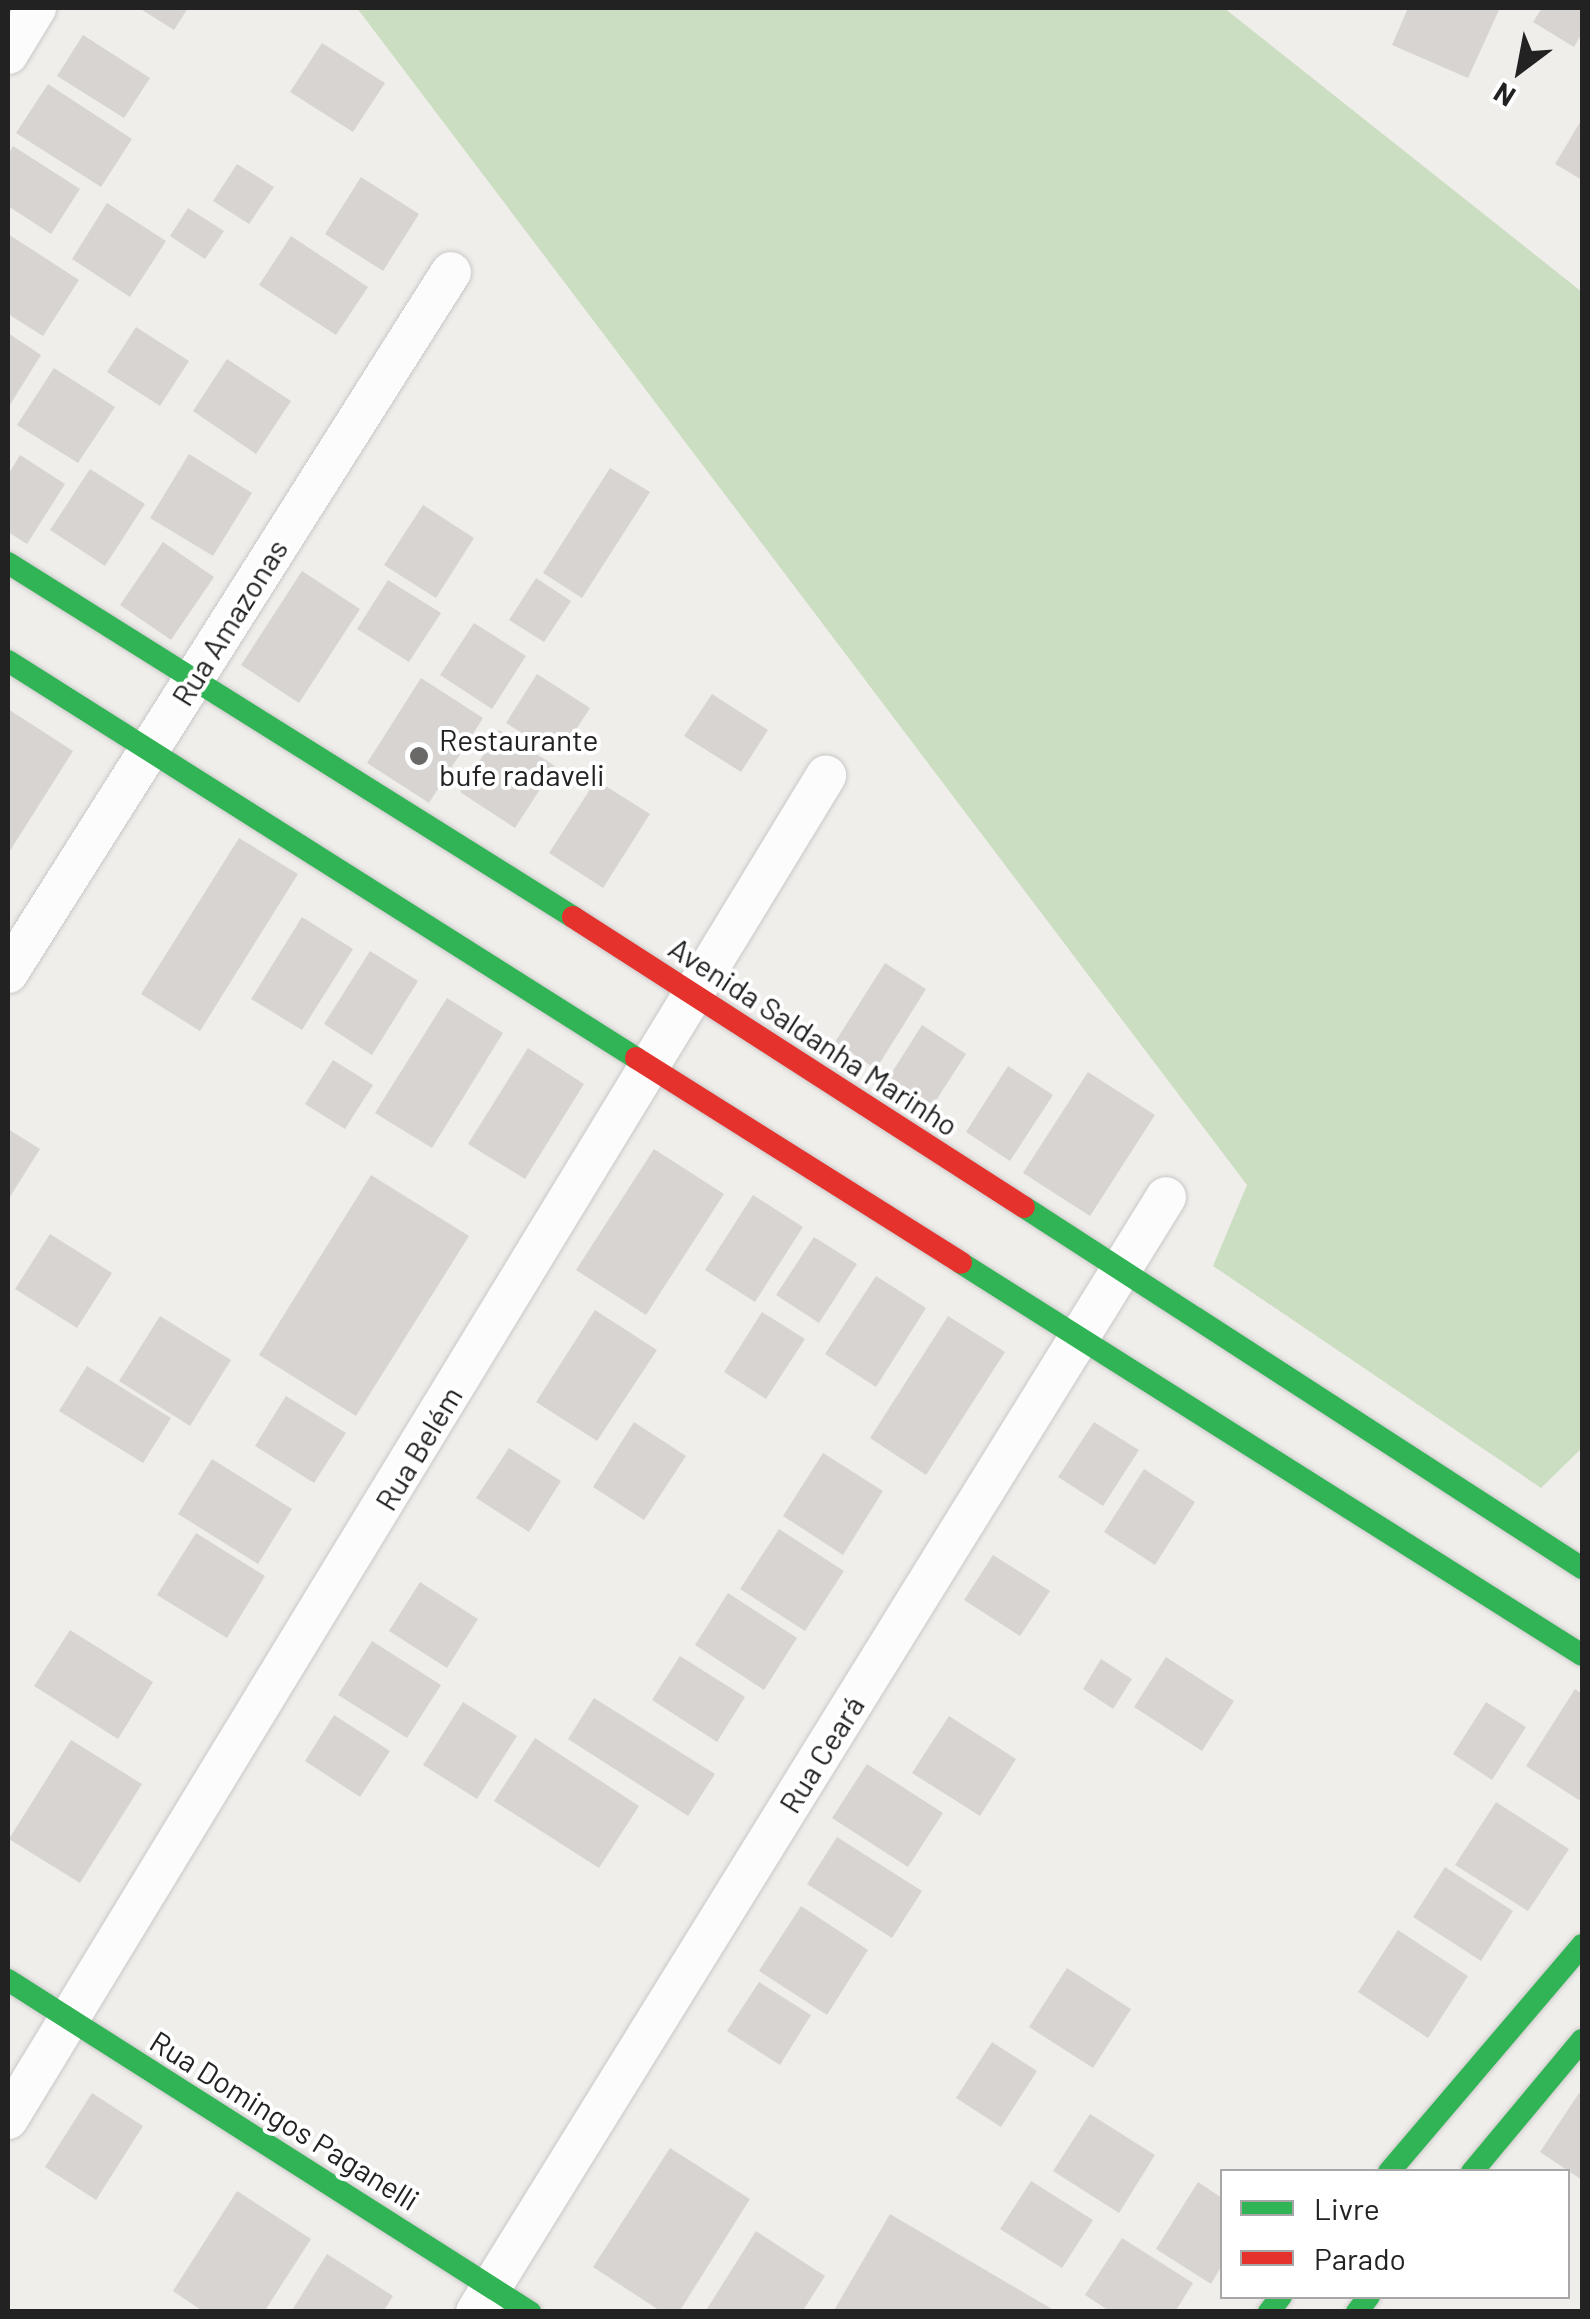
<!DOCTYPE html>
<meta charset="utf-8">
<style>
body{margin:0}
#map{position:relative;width:1590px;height:2319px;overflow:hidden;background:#f0eeeb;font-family:Barlow,sans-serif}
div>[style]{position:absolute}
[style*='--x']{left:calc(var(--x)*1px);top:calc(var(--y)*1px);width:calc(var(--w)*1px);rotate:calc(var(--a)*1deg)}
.forest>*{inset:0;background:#cbdec1}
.building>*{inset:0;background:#d7d4d2}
.roads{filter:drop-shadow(0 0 2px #c9c8c7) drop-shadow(0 0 2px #c9c8c7)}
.street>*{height:40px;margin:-20px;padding:0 20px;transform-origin:20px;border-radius:20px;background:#fdfcfc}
.fast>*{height:22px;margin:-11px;padding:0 11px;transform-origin:11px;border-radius:11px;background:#30b455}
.jam>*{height:22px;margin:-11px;padding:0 11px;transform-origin:11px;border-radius:11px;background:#e5322d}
.dots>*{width:28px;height:28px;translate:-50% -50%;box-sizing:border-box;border:5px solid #fff;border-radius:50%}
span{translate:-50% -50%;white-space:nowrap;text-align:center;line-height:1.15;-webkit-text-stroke:8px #fff;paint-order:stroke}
.street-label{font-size:30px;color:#222}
.poi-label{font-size:30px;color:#222}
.left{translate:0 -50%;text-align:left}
.frame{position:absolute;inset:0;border:10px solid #222;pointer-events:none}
.legend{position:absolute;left:1220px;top:2169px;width:350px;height:130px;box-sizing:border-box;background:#fff;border:2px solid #a7a7a7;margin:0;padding:12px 18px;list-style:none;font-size:30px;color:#222}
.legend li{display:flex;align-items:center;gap:20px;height:50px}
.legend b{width:50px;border:2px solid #a7a7a7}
.north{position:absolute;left:1470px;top:20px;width:100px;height:100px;-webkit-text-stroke:8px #fff;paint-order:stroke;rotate:212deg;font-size:28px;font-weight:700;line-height:40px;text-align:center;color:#222}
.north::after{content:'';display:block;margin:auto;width:35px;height:45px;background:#222;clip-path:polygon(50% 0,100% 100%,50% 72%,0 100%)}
</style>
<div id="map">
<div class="forest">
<i style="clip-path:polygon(357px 8px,1224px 8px,1582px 292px,1582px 1448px,1541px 1488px,1213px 1266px,1247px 1185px)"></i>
</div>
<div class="building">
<i style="clip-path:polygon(139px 8px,188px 8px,174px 30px)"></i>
<i style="clip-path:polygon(1408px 8px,1499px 10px,1468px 78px,1392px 45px)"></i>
<i style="clip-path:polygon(1542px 8px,1582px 8px,1582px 33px,1574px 47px,1533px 22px)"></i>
<i style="clip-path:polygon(83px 35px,150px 78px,124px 118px,57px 76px)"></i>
<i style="clip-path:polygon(322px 43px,385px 83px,353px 132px,290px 92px)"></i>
<i style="clip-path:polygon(48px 84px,132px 139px,101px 187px,16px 133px)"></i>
<i style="clip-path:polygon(1582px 119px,1582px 180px,1555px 164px)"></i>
<i style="clip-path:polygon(13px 146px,80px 189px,51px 234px,8px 206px,8px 155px)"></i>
<i style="clip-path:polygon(237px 164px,274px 187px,249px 224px,213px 201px)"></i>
<i style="clip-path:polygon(361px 177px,419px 214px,383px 271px,325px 234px)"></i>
<i style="clip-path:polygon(107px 203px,166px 241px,130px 297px,72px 259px)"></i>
<i style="clip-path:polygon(188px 208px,224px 231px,205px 259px,170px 236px)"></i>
<i style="clip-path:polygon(8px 234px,79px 280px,43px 336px,8px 314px)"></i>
<i style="clip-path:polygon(291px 236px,368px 287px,336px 335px,259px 285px)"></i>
<i style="clip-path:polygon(136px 327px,189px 361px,160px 406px,107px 372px)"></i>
<i style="clip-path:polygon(8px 333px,41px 355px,8px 408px)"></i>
<i style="clip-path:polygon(227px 359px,291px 401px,256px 454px,193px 411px)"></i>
<i style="clip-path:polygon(54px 368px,115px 407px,78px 463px,17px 425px)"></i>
<i style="clip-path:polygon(189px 454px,252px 493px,213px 556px,150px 518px)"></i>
<i style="clip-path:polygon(20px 455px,65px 484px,27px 544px,8px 532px,8px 475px)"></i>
<i style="clip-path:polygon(610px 468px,650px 492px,582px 598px,543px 573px)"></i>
<i style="clip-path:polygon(90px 469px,145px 504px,105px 566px,50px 530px)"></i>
<i style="clip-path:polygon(423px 505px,474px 538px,436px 598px,384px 565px)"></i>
<i style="clip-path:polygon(163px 542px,214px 577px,171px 640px,120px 605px)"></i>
<i style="clip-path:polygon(302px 571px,360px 609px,299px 703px,241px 665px)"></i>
<i style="clip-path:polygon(536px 578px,571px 601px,544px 642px,509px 620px)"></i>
<i style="clip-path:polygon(388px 580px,441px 613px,409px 662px,357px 629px)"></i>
<i style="clip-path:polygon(474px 623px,526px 656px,492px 709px,440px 675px)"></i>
<i style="clip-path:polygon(537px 674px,590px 708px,559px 756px,506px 723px)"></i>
<i style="clip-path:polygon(421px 678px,483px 718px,429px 803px,367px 763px)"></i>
<i style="clip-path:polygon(712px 694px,768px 730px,741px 772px,684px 736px)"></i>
<i style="clip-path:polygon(8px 709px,73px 751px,8px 854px)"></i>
<i style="clip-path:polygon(499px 730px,555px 766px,515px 828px,460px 792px)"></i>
<i style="clip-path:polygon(596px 780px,650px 814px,603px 888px,549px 853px)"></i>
<i style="clip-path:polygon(239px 838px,298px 874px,200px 1031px,141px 994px)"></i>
<i style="clip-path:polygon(302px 917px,353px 949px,302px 1030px,251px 999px)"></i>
<i style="clip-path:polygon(370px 951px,418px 981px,372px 1055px,324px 1024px)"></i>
<i style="clip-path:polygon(885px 963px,926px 989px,876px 1069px,835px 1042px)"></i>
<i style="clip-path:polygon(447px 998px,503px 1033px,432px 1148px,375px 1113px)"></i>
<i style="clip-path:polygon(922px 1025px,966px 1054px,933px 1105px,889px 1077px)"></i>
<i style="clip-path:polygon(528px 1048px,584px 1084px,525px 1179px,468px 1144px)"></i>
<i style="clip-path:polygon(333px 1060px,373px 1085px,345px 1129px,305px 1104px)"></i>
<i style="clip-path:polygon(1008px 1066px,1053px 1095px,1010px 1161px,966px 1132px)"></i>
<i style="clip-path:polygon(1088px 1072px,1155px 1115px,1090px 1216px,1023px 1173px)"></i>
<i style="clip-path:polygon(8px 1129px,40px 1149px,8px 1200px)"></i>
<i style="clip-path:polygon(654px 1149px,724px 1194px,646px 1315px,576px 1270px)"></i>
<i style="clip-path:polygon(371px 1175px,469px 1236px,356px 1416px,259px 1355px)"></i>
<i style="clip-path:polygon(753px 1195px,803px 1227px,755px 1302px,705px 1270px)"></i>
<i style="clip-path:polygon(50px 1234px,112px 1273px,77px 1328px,15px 1289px)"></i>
<i style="clip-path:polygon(814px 1237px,857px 1264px,819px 1323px,776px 1295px)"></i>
<i style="clip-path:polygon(876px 1276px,926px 1308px,876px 1387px,825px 1354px)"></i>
<i style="clip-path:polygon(595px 1310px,657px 1350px,597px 1441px,536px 1402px)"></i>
<i style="clip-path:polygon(762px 1312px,805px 1339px,766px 1399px,724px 1372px)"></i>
<i style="clip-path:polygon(160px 1316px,231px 1360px,190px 1426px,119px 1381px)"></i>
<i style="clip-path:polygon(948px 1316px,1005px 1352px,926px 1475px,870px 1438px)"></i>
<i style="clip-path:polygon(87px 1366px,171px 1418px,143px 1463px,59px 1411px)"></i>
<i style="clip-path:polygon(286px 1396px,346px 1433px,314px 1483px,255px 1446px)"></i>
<i style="clip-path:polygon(634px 1422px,686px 1456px,644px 1520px,593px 1487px)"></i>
<i style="clip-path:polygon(1094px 1422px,1139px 1450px,1103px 1506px,1058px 1477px)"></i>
<i style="clip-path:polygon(509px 1448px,561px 1481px,529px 1532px,476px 1498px)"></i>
<i style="clip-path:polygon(823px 1453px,883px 1491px,843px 1555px,783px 1516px)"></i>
<i style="clip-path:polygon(212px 1459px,292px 1509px,258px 1564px,178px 1514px)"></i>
<i style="clip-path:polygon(1144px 1469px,1195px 1502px,1155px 1565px,1104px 1532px)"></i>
<i style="clip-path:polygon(779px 1529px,844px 1571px,805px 1631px,740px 1589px)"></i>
<i style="clip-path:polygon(196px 1533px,265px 1576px,227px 1638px,157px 1595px)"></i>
<i style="clip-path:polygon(993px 1555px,1050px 1591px,1020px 1636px,964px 1600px)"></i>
<i style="clip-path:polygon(420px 1582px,478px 1619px,447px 1668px,389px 1631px)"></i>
<i style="clip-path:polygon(728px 1593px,797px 1638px,764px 1690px,695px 1645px)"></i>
<i style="clip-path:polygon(70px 1630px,153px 1682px,118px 1739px,34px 1686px)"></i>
<i style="clip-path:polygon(372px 1641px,441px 1685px,407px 1738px,338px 1695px)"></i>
<i style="clip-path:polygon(680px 1656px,745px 1697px,717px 1742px,652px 1700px)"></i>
<i style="clip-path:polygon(1166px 1657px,1234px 1701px,1202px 1751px,1134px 1707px)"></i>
<i style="clip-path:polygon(1101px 1659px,1132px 1679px,1113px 1709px,1083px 1689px)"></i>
<i style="clip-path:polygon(1575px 1689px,1582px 1694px,1582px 1802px,1526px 1766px)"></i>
<i style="clip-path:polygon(594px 1698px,715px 1774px,688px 1816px,568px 1739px)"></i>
<i style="clip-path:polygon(463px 1702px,517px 1736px,477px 1799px,423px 1765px)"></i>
<i style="clip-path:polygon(1486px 1702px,1526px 1727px,1492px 1780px,1453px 1754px)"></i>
<i style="clip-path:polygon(334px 1715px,390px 1751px,360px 1797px,305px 1761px)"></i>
<i style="clip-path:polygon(949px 1716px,1016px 1759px,980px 1816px,912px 1773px)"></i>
<i style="clip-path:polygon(535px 1738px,639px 1806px,599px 1868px,494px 1801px)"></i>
<i style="clip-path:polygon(71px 1740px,142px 1784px,80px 1883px,9px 1839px)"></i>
<i style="clip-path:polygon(867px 1764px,943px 1813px,908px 1867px,832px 1818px)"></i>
<i style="clip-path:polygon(1496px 1802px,1569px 1849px,1528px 1911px,1455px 1865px)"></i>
<i style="clip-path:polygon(837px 1837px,922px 1891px,892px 1938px,807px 1884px)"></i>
<i style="clip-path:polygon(1445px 1867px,1513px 1911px,1481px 1961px,1413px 1917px)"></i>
<i style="clip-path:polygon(801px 1906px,868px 1950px,827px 2015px,759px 1971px)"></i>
<i style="clip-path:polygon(1398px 1930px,1468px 1976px,1428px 2038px,1358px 1992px)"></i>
<i style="clip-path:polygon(1067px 1968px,1131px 2009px,1093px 2068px,1029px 2027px)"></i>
<i style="clip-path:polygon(759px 1982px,811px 2015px,780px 2065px,727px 2031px)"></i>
<i style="clip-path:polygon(992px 2042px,1037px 2071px,1001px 2127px,956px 2098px)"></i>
<i style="clip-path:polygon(92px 2093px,143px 2126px,96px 2200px,45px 2167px)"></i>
<i style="clip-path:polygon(1579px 2093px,1582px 2095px,1582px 2180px,1540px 2152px)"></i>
<i style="clip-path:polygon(1090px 2114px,1155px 2155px,1119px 2213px,1053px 2171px)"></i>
<i style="clip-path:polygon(670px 2148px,750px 2199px,679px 2312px,662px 2312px,593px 2267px)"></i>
<i style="clip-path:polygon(1031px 2181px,1093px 2220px,1062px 2268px,1000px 2229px)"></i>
<i style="clip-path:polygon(1198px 2182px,1222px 2198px,1222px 2265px,1211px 2284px,1156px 2249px)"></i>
<i style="clip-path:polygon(237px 2191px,311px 2239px,264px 2312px,204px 2312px,173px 2291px)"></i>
<i style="clip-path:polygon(890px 2214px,1057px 2312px,833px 2312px)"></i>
<i style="clip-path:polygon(756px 2231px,825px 2276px,802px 2312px,705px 2312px)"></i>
<i style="clip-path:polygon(1122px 2238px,1193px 2283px,1175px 2312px,1111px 2312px,1085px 2295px)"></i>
<i style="clip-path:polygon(327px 2254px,393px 2296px,383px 2312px,291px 2312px)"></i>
</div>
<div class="roads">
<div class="street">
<i style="--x:8;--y:54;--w:54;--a:-58.7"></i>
<i style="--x:8;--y:973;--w:829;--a:-57.71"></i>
<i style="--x:8;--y:2119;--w:1573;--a:-58.66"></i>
<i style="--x:476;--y:2312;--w:1311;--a:-58.25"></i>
</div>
<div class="fast">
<i style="--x:8;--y:563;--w:667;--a:32.07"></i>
<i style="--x:8;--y:661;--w:743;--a:32.3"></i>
<i style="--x:1024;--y:1207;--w:665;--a:32.9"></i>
<i style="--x:961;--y:1263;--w:734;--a:32.26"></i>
<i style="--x:8;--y:1980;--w:619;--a:32.46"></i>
<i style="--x:1389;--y:2172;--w:298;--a:-49.6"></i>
<i style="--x:1472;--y:2172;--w:172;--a:-50.2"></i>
<i style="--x:1269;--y:2312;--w:20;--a:-53"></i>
<i style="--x:1357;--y:2312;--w:20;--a:-53"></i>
</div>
<div class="jam">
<i style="--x:573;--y:917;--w:536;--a:32.74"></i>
<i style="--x:636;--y:1058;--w:384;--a:32.2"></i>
</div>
</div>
<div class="dots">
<i style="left:419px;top:756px;background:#6a6968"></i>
</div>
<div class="street-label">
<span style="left:229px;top:622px;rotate:-58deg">Rua Amazonas</span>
<span style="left:814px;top:1036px;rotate:33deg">Avenida Saldanha Marinho</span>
<span style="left:418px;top:1448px;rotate:-59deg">Rua Belém</span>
<span style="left:821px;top:1754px;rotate:-58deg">Rua Ceará</span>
<span style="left:285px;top:2120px;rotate:32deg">Rua Domingos Paganelli</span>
</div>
<div class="poi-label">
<span class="left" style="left:439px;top:756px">Restaurante<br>bufe radaveli</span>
</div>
<div class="frame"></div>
<ul class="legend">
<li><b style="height:12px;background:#30b455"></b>Livre</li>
<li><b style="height:12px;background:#e5322d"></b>Parado</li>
</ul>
<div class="north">N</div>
</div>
